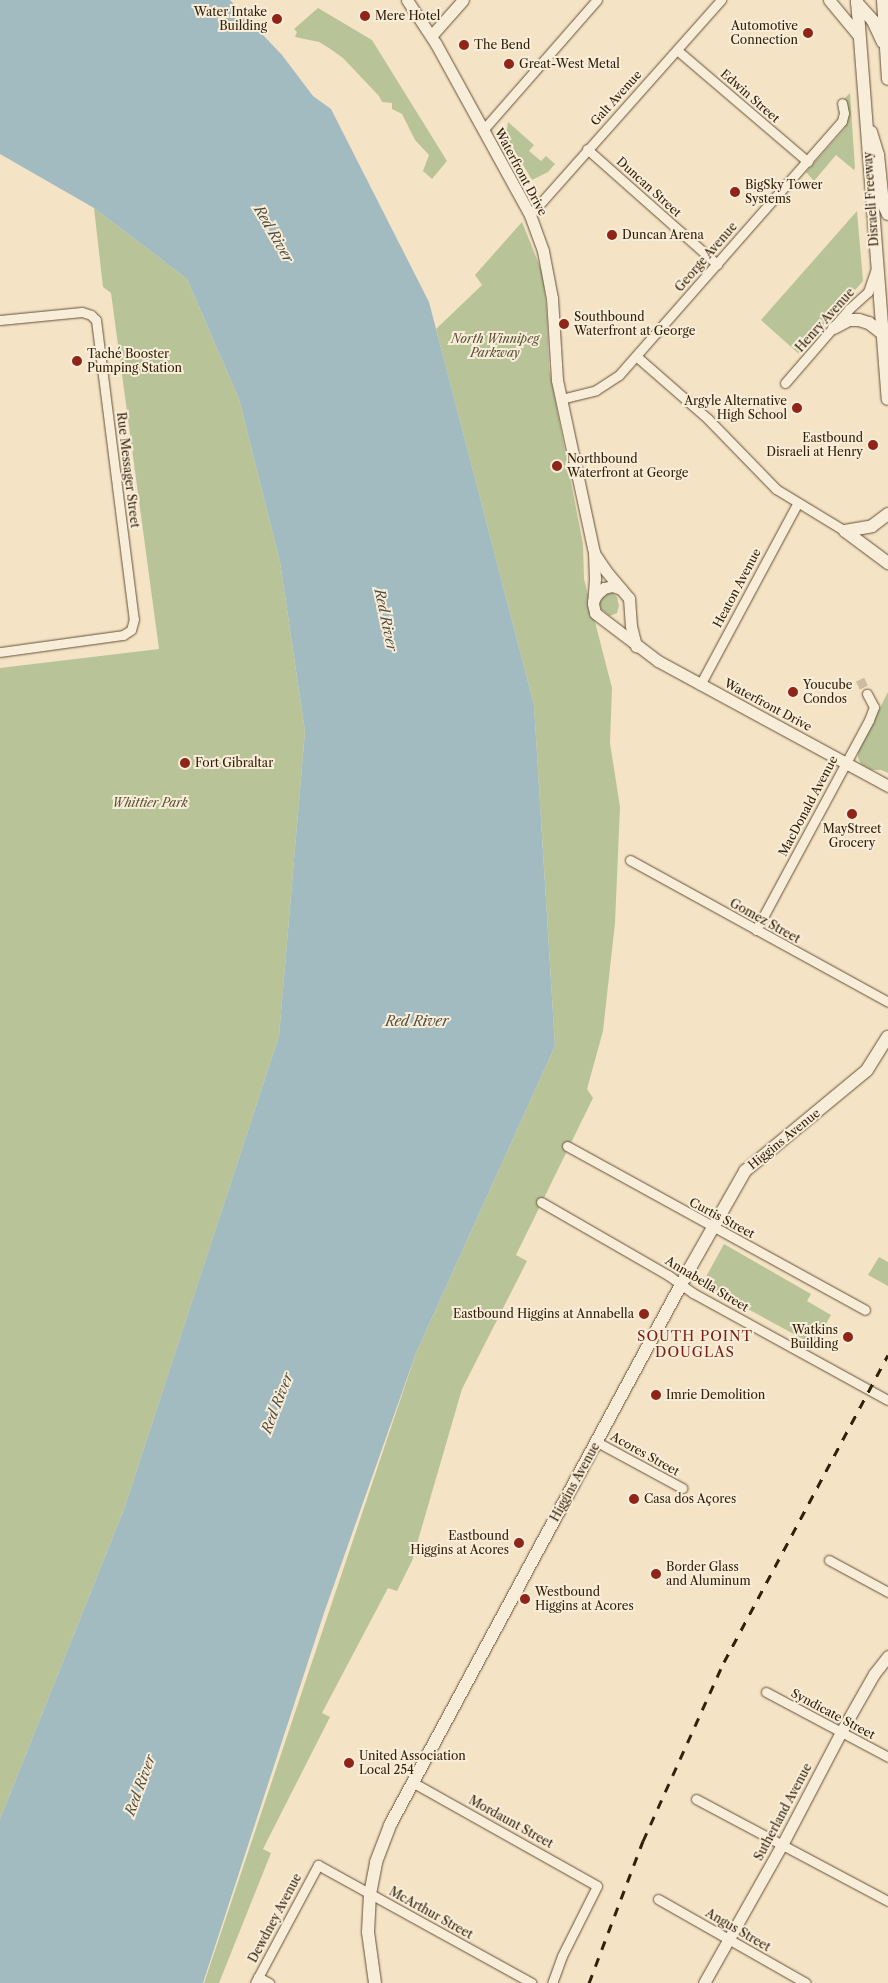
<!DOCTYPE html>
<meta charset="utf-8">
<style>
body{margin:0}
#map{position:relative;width:888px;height:1983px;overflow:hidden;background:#f5e3c5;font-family:"Libre Caslon Text",serif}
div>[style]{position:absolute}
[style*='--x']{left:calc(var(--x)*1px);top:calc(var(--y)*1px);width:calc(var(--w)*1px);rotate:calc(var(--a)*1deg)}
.green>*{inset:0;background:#b8c497}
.water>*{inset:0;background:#a2bbc0}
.minor-tunnel>*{height:9px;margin-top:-4.5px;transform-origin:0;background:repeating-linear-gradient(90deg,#cebc9f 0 9px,transparent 0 13.5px)}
.roads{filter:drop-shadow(0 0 1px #645137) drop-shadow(0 0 1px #645137)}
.minor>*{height:9px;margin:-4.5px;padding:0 4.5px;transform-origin:4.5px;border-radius:4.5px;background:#f8edd9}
.tertiary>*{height:11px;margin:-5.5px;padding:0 5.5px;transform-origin:5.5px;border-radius:5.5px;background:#f8edd9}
.secondary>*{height:12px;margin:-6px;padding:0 6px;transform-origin:6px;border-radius:6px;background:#f8edd9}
.rail>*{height:3px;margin-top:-1.5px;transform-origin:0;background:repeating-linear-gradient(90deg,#332008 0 9px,transparent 0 18px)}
.dots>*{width:14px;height:14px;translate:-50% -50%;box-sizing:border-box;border:2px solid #f8edd9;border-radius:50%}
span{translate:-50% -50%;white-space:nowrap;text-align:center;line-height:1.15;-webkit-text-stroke:4px #f8edd9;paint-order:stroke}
.poi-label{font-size:12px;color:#332008}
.right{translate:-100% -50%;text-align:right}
.left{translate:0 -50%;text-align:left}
.street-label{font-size:12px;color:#332008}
.park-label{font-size:12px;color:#5b5133;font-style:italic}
.water-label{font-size:14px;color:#544e3f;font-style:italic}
.neighbourhood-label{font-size:14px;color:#7a1f14;letter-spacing:1px}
</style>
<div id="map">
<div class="green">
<i style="clip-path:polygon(318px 8px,372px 40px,447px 161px,432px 179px,423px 171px,429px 155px,415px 140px,402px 114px,392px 109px,392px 103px,382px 102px,379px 96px,343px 58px,329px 48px,319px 42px,295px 37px,297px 32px,294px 29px)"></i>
<i style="clip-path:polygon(850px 93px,855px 168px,854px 170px,836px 155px,814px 181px,806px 172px,845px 128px,849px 115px,846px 104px,842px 101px)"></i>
<i style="clip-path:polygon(508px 122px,534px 145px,529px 151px,541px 161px,546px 156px,555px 164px,548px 172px,532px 180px,506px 136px)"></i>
<i style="clip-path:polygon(94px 208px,187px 279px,239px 399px,280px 562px,305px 731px,279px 1036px,124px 1509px,0 1819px,0 668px,159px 649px,111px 293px,103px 287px)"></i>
<i style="clip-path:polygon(857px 211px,863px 281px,799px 354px,761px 320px)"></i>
<i style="clip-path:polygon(522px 222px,543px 274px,547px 316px,549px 368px,583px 544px,584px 579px,612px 688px,610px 743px,620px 807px,615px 923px,603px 1031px,587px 1089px,593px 1098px,516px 1255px,527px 1261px,462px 1389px,412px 1561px,397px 1591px,388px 1588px,322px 1713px,330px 1717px,263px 1849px,271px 1853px,219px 1983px,204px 1983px,416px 1353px,555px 1046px,534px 705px,436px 329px,482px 285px,475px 275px)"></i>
<i style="clip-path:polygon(611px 591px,617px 597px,619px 606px,617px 613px,610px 616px,601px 609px,598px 602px,601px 596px)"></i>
<i style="clip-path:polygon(888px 692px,888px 773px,881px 770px,872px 770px,861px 764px,858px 758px,858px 750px)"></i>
<i style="clip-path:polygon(724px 1244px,811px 1294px,807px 1301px,831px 1315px,814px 1345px,702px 1284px)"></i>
<i style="clip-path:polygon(879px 1257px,888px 1262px,888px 1286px,868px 1275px)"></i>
</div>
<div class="water">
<i style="clip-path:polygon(0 0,230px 0,282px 55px,313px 96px,331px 109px,429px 302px,534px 705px,555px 1046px,416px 1353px,324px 1613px,203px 1983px,0 1983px,0 1819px,124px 1509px,279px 1036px,305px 731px,280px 562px,239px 399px,187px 279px,94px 208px,0 154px)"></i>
</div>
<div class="minor-tunnel">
<i style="--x:860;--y:679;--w:17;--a:65"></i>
</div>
<div class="roads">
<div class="minor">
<i style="--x:677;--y:50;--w:172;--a:40.5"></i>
<i style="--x:483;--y:130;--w:173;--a:-48.8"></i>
<i style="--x:587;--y:149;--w:174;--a:41.5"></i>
<i style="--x:530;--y:215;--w:288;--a:-48.4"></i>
<i style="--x:0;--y:320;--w:82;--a:-5.6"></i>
<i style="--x:82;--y:312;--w:9;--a:18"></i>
<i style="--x:91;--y:315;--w:7;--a:45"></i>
<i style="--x:96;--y:320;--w:301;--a:82.8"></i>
<i style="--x:134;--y:619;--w:11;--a:105"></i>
<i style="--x:131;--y:630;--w:9;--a:148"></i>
<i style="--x:123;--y:635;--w:124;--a:172.1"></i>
<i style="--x:636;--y:356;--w:96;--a:41.2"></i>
<i style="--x:708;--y:419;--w:98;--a:45.8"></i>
<i style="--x:776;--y:489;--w:81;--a:31.3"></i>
<i style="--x:785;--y:383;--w:98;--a:-49.1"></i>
<i style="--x:849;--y:309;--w:25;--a:-42"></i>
<i style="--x:868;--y:292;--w:24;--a:-71"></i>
<i style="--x:561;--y:399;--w:36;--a:-14"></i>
<i style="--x:596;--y:390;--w:27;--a:-33"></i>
<i style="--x:619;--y:375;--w:338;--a:-48.7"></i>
<i style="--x:842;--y:121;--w:8;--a:-76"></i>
<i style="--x:844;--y:113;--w:10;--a:-101"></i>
<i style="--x:700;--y:685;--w:205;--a:-61.8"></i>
<i style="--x:630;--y:860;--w:294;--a:28.8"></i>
<i style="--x:756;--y:930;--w:238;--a:-61.7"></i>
<i style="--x:869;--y:720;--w:14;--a:-69"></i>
<i style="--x:874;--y:707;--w:15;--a:-118"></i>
<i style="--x:567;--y:1146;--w:340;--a:28.8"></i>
<i style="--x:541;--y:1202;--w:146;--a:29.9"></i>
<i style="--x:668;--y:1275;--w:31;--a:36"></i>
<i style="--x:693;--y:1293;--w:222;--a:28.8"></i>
<i style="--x:597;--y:1442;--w:97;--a:28.4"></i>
<i style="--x:829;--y:1560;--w:67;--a:28.5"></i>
<i style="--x:766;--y:1692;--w:138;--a:28"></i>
<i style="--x:412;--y:1782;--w:212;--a:29.3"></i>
<i style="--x:597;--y:1886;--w:78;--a:116.6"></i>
<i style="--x:562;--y:1956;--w:29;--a:110"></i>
<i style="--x:696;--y:1799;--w:217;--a:28"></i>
<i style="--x:658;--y:1899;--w:170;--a:29.6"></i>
<i style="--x:258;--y:1977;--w:13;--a:29"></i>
<i style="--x:255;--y:1983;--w:134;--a:-61.9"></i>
<i style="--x:318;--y:1865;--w:244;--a:28.9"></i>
</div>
<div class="tertiary">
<i style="--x:407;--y:0;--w:53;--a:56.6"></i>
<i style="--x:436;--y:44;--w:195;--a:61.2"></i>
<i style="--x:530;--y:215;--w:38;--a:70"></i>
<i style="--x:543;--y:251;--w:48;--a:79.2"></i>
<i style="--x:552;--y:298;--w:82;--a:86.5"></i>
<i style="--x:557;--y:380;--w:176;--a:77.9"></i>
<i style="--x:594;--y:552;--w:26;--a:88"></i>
<i style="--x:595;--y:578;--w:26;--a:94"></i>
<i style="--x:593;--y:604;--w:9;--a:77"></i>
<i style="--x:595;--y:613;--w:79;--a:37.3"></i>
<i style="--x:658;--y:661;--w:262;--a:28.5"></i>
<i style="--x:829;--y:0;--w:47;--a:50.2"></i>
<i style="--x:431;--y:36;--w:48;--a:-48.4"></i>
<i style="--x:594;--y:553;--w:22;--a:56"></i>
<i style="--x:606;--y:571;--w:35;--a:50"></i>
<i style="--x:629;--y:598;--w:28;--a:86"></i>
<i style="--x:631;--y:626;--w:21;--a:76"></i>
<i style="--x:593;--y:601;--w:8;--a:-60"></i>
<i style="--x:597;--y:594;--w:9;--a:-41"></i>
<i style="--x:604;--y:588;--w:9;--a:-13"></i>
<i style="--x:613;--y:586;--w:9;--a:21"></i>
<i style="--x:704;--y:1983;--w:161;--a:-60.6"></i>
<i style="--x:783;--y:1843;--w:125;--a:-62.4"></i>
<i style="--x:841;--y:1732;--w:67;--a:-60.4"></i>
<i style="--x:874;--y:1674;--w:23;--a:-52"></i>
</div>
<div class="secondary">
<i style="--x:857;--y:0;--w:400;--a:85.6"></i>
<i style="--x:883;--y:0;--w:79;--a:86.4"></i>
<i style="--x:857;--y:3;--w:24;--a:48"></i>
<i style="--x:873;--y:21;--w:23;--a:65"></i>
<i style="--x:871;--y:132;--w:24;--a:73"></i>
<i style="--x:878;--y:155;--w:48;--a:84.1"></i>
<i style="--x:883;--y:203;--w:12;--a:66"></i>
<i style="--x:834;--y:328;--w:17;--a:-28"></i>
<i style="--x:849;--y:320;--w:10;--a:0"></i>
<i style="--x:859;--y:320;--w:10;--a:17"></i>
<i style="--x:869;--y:323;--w:18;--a:38"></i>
<i style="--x:845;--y:531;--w:54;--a:36.7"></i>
<i style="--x:845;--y:531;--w:27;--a:-10"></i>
<i style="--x:872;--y:526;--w:20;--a:-37"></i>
<i style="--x:375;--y:1983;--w:51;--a:-97.8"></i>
<i style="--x:368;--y:1932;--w:38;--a:-87"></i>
<i style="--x:370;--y:1894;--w:33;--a:-79"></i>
<i style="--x:376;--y:1862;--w:40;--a:-69"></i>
<i style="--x:390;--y:1825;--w:633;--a:-61.69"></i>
<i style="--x:690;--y:1268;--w:112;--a:-60.4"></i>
<i style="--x:745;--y:1171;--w:158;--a:-39.6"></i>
<i style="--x:867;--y:1070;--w:39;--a:-58"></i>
</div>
</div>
<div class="rail">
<i style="--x:589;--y:1983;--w:152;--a:-69.2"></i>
<i style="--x:643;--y:1841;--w:196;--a:-65.7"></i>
<i style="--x:724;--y:1662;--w:348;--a:-61.9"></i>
</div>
<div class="dots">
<i style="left:365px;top:16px;background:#8f2418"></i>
<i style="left:277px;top:19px;background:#8f2418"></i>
<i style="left:808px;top:33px;background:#8f2418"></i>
<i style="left:464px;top:45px;background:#8f2418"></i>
<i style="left:509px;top:64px;background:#8f2418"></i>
<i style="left:735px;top:192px;background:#8f2418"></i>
<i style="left:612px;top:235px;background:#8f2418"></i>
<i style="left:564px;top:324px;background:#8f2418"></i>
<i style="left:77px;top:361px;background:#8f2418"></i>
<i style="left:797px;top:408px;background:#8f2418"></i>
<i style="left:873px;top:445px;background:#8f2418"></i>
<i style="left:557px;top:466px;background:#8f2418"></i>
<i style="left:793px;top:692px;background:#8f2418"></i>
<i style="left:185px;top:763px;background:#8f2418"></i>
<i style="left:852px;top:814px;background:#8f2418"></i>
<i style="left:644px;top:1314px;background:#8f2418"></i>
<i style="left:848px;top:1337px;background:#8f2418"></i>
<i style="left:656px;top:1395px;background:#8f2418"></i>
<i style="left:634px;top:1499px;background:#8f2418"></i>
<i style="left:519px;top:1543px;background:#8f2418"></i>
<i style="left:656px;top:1574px;background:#8f2418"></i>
<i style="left:525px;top:1599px;background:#8f2418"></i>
<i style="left:349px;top:1763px;background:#8f2418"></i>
</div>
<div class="poi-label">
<span class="right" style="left:267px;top:19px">Water Intake<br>Building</span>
<span class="left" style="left:375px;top:16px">Mere Hotel</span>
<span class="right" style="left:798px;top:33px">Automotive<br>Connection</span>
<span class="left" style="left:474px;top:45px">The Bend</span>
<span class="left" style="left:519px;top:64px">Great-West Metal</span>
<span class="left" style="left:745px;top:192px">BigSky Tower<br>Systems</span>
<span class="left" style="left:622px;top:235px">Duncan Arena</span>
<span class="left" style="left:574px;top:324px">Southbound<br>Waterfront at George</span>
<span class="left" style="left:87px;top:361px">Taché Booster<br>Pumping Station</span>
<span class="right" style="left:787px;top:408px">Argyle Alternative<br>High School</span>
<span class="right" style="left:863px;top:445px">Eastbound<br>Disraeli at Henry</span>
<span class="left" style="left:567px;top:466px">Northbound<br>Waterfront at George</span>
<span class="left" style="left:803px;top:692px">Youcube<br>Condos</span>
<span class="left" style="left:195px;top:763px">Fort Gibraltar</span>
<span style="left:852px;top:836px">MayStreet<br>Grocery</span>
<span class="right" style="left:634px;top:1314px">Eastbound Higgins at Annabella</span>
<span class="right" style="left:838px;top:1337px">Watkins<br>Building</span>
<span class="left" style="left:666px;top:1395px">Imrie Demolition</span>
<span class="left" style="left:644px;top:1499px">Casa dos Açores</span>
<span class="right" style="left:509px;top:1543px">Eastbound<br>Higgins at Acores</span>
<span class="left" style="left:666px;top:1574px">Border Glass<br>and Aluminum</span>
<span class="left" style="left:535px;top:1599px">Westbound<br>Higgins at Acores</span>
<span class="left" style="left:359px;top:1763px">United Association<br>Local 254</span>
</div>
<div class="street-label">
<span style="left:750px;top:96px;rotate:41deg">Edwin Street</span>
<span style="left:616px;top:98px;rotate:-48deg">Galt Avenue</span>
<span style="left:521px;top:172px;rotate:62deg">Waterfront Drive</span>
<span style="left:649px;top:187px;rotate:42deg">Duncan Street</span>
<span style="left:871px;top:199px;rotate:-94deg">Disraeli Freeway</span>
<span style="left:706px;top:257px;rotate:-49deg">George Avenue</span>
<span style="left:825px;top:320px;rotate:-48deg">Henry Avenue</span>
<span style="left:128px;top:470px;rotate:83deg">Rue Messager Street</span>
<span style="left:737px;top:588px;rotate:-62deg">Heaton Avenue</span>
<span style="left:768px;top:705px;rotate:28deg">Waterfront Drive</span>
<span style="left:808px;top:806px;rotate:-62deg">MacDonald Avenue</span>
<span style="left:765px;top:921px;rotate:29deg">Gomez Street</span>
<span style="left:784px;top:1139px;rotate:-39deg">Higgins Avenue</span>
<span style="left:722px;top:1218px;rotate:28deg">Curtis Street</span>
<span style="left:707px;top:1284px;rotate:31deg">Annabella Street</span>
<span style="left:645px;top:1454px;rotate:29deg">Acores Street</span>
<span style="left:575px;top:1482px;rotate:-61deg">Higgins Avenue</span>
<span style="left:833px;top:1714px;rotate:28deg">Syndicate Street</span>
<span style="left:783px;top:1812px;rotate:-62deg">Sutherland Avenue</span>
<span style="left:511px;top:1822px;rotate:29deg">Mordaunt Street</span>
<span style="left:431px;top:1913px;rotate:29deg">McArthur Street</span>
<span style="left:275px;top:1918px;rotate:-62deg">Dewdney Avenue</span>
<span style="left:738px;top:1930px;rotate:30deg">Angus Street</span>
</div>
<div class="park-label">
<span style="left:495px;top:346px">North Winnipeg<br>Parkway</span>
<span style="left:150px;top:803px">Whittier Park</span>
</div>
<div class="water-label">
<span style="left:274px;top:234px;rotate:60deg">Red River</span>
<span style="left:386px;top:620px;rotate:78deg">Red River</span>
<span style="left:417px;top:1021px">Red River</span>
<span style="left:277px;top:1403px;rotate:-69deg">Red River</span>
<span style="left:140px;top:1785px;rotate:-70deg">Red River</span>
</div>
<div class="neighbourhood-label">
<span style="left:695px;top:1344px">SOUTH POINT<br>DOUGLAS</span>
</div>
</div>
